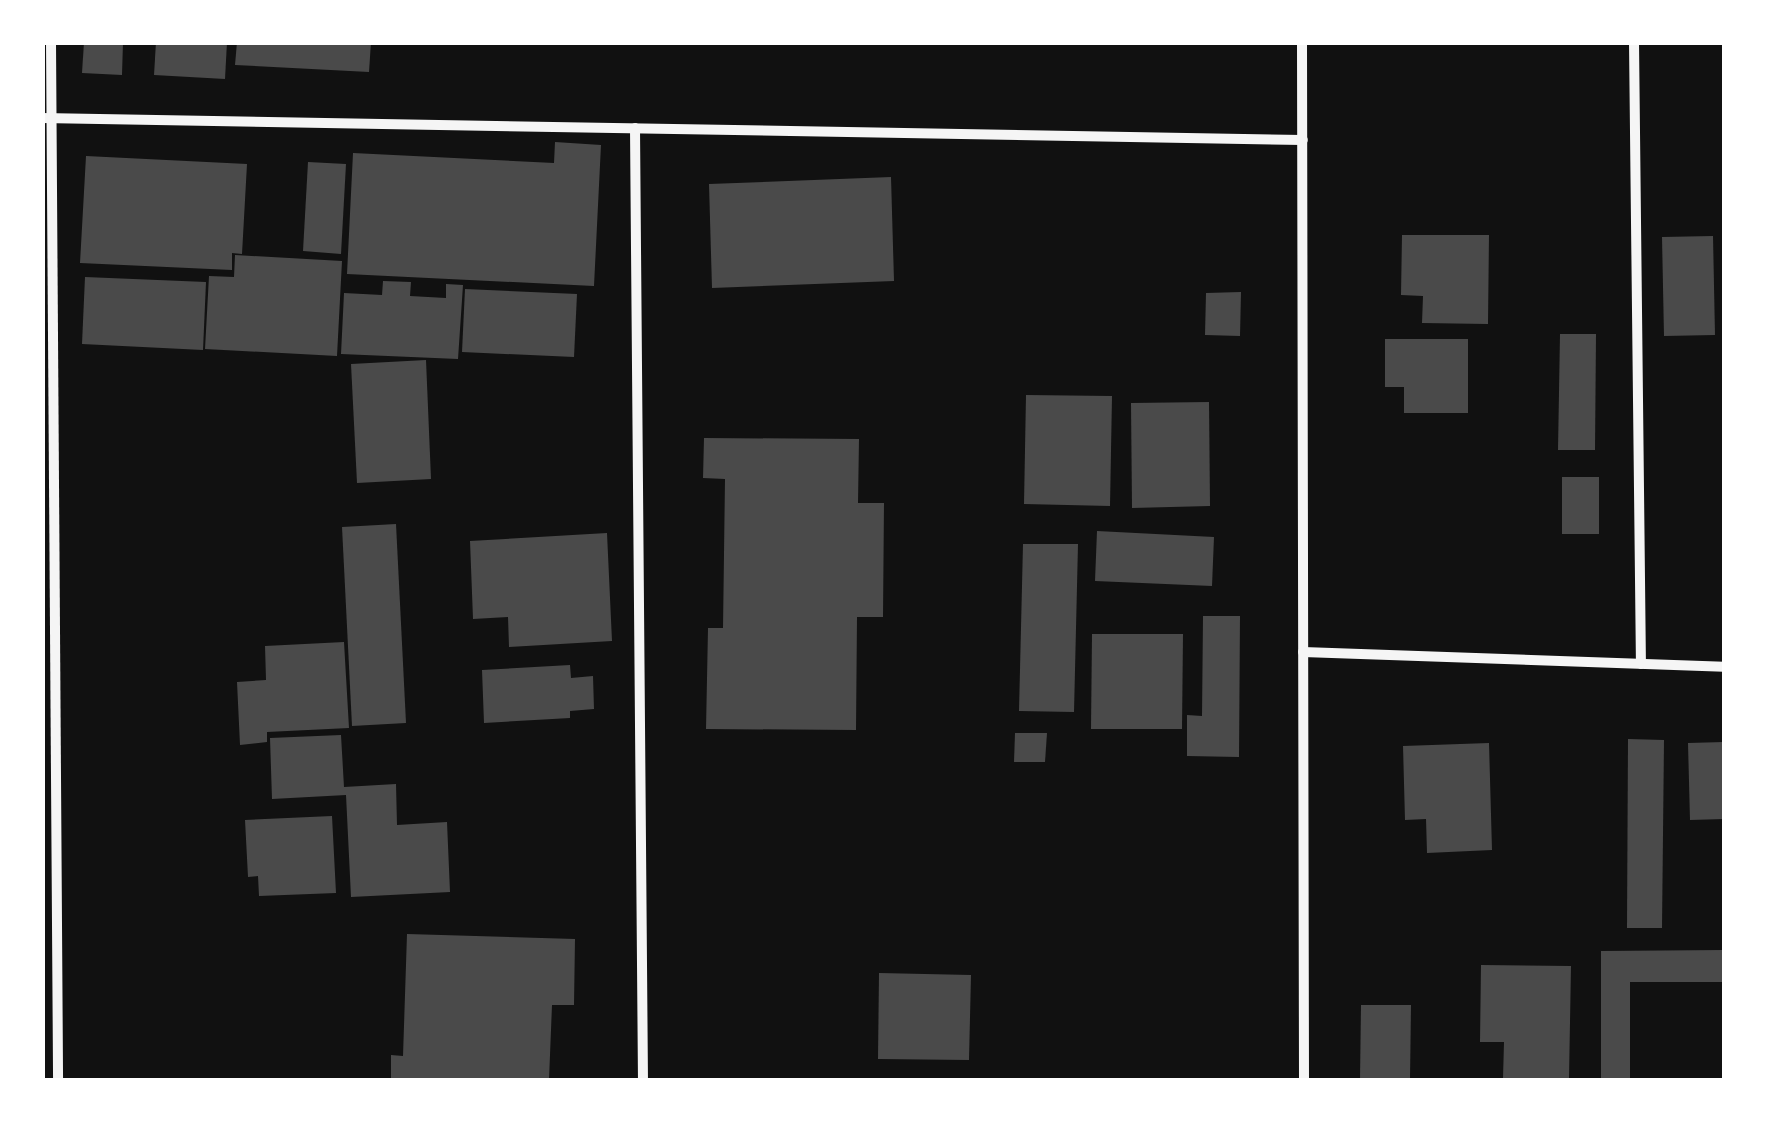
<!DOCTYPE html>
<style>
body{margin:0}
#map{position:relative;width:1767px;height:1123px;overflow:hidden;background:#111;font-family:"Crimson Pro",serif}
div>[style]{position:absolute}
[style*='--x']{left:calc(var(--x)*1px);top:calc(var(--y)*1px);width:calc(var(--w)*1px);rotate:calc(var(--a)*1deg)}
.building>*{inset:0;background:#4a4a4a}
.minor>*{height:10px;margin:-5px;padding:0 5px;transform-origin:5px;border-radius:5px;background:#f5f5f5}
span{translate:-50% -50%;white-space:nowrap;text-align:center;line-height:1.15;-webkit-text-stroke:8px #fff;paint-order:stroke}
.frame{position:absolute;inset:0;border:45px solid #fff;pointer-events:none}
</style>
<div id="map">
<div class="building">
<i style="clip-path:polygon(84px 42px,123px 42px,122px 75px,82px 73px)"></i>
<i style="clip-path:polygon(156px 42px,227px 42px,225px 79px,154px 75px)"></i>
<i style="clip-path:polygon(237px 42px,371px 42px,369px 72px,235px 65px)"></i>
<i style="clip-path:polygon(555px 142px,601px 145px,594px 286px,347px 274px,353px 153px,554px 163px)"></i>
<i style="clip-path:polygon(86px 156px,247px 164px,242px 254px,232px 253px,232px 270px,80px 263px)"></i>
<i style="clip-path:polygon(308px 162px,346px 164px,341px 254px,303px 251px)"></i>
<i style="clip-path:polygon(891px 177px,894px 281px,712px 288px,709px 184px)"></i>
<i style="clip-path:polygon(1402px 235px,1489px 235px,1488px 324px,1422px 323px,1423px 296px,1401px 295px)"></i>
<i style="clip-path:polygon(1713px 236px,1715px 335px,1664px 336px,1662px 237px)"></i>
<i style="clip-path:polygon(235px 255px,342px 261px,337px 356px,205px 349px,209px 276px,234px 277px)"></i>
<i style="clip-path:polygon(85px 277px,206px 282px,203px 350px,82px 344px)"></i>
<i style="clip-path:polygon(383px 281px,411px 282px,410px 296px,446px 298px,446px 284px,463px 285px,458px 359px,341px 354px,344px 293px,382px 295px)"></i>
<i style="clip-path:polygon(465px 289px,577px 294px,574px 357px,462px 352px)"></i>
<i style="clip-path:polygon(1241px 292px,1240px 336px,1205px 335px,1206px 293px)"></i>
<i style="clip-path:polygon(1560px 334px,1596px 334px,1595px 450px,1558px 450px)"></i>
<i style="clip-path:polygon(1385px 339px,1468px 339px,1468px 413px,1404px 413px,1404px 387px,1385px 387px)"></i>
<i style="clip-path:polygon(426px 360px,431px 479px,357px 483px,351px 364px)"></i>
<i style="clip-path:polygon(1026px 395px,1112px 396px,1110px 506px,1024px 504px)"></i>
<i style="clip-path:polygon(1209px 402px,1210px 506px,1132px 508px,1131px 403px)"></i>
<i style="clip-path:polygon(704px 438px,859px 439px,858px 503px,884px 503px,883px 617px,857px 617px,856px 730px,706px 729px,708px 628px,723px 628px,725px 479px,703px 478px)"></i>
<i style="clip-path:polygon(1562px 477px,1599px 477px,1599px 534px,1562px 534px)"></i>
<i style="clip-path:polygon(396px 524px,406px 723px,352px 726px,342px 527px)"></i>
<i style="clip-path:polygon(1097px 531px,1214px 537px,1212px 586px,1095px 581px)"></i>
<i style="clip-path:polygon(607px 533px,612px 641px,509px 647px,508px 617px,473px 619px,470px 541px)"></i>
<i style="clip-path:polygon(1023px 544px,1078px 544px,1074px 712px,1019px 711px)"></i>
<i style="clip-path:polygon(1203px 616px,1240px 616px,1239px 757px,1187px 756px,1187px 715px,1202px 716px)"></i>
<i style="clip-path:polygon(1092px 634px,1183px 634px,1182px 729px,1091px 729px)"></i>
<i style="clip-path:polygon(344px 642px,349px 728px,267px 732px,267px 742px,240px 745px,237px 682px,266px 680px,265px 646px)"></i>
<i style="clip-path:polygon(570px 665px,571px 678px,593px 676px,594px 709px,570px 711px,570px 718px,484px 723px,482px 670px)"></i>
<i style="clip-path:polygon(1015px 733px,1047px 733px,1045px 762px,1014px 762px)"></i>
<i style="clip-path:polygon(341px 735px,344px 787px,396px 784px,397px 825px,447px 822px,450px 892px,351px 897px,346px 795px,272px 799px,270px 738px)"></i>
<i style="clip-path:polygon(1628px 739px,1664px 740px,1662px 928px,1627px 928px)"></i>
<i style="clip-path:polygon(1724px 742px,1724px 819px,1690px 820px,1688px 743px)"></i>
<i style="clip-path:polygon(1489px 743px,1492px 850px,1427px 853px,1426px 819px,1405px 820px,1403px 746px)"></i>
<i style="clip-path:polygon(332px 816px,336px 893px,259px 896px,258px 876px,248px 877px,245px 820px)"></i>
<i style="clip-path:polygon(407px 934px,575px 939px,574px 1005px,552px 1005px,549px 1080px,391px 1080px,391px 1055px,403px 1056px)"></i>
<i style="clip-path:polygon(1724px 950px,1724px 982px,1630px 982px,1630px 1080px,1601px 1080px,1601px 951px)"></i>
<i style="clip-path:polygon(1481px 965px,1571px 966px,1569px 1079px,1503px 1078px,1504px 1042px,1480px 1042px)"></i>
<i style="clip-path:polygon(879px 973px,971px 975px,969px 1060px,878px 1059px)"></i>
<i style="clip-path:polygon(1361px 1005px,1411px 1005px,1410px 1080px,1360px 1080px)"></i>
</div>
<div class="minor">
<i style="--x:51;--y:42;--w:1038;--a:89.61"></i>
<i style="--x:1302;--y:42;--w:1038;--a:89.89"></i>
<i style="--x:1634;--y:42;--w:622;--a:89.36"></i>
<i style="--x:42;--y:118;--w:1261;--a:1"></i>
<i style="--x:635;--y:128;--w:952;--a:89.52"></i>
<i style="--x:1303;--y:652;--w:421;--a:2"></i>
</div>
<div class="frame"></div>
</div>
